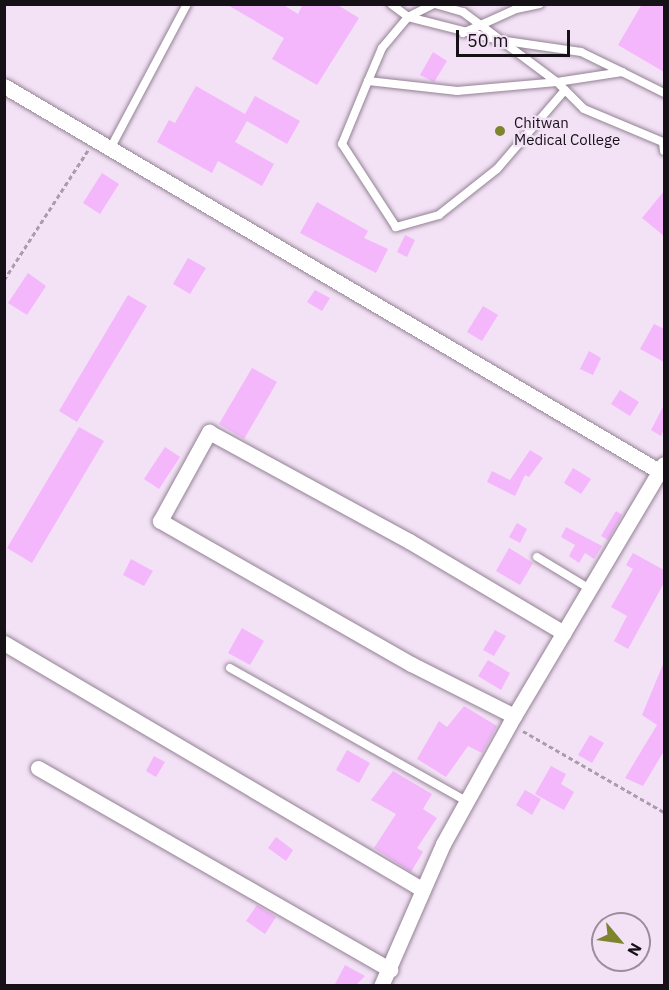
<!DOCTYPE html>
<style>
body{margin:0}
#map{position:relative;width:669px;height:990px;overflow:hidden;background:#f3e1f5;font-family:"IBM Plex Sans",sans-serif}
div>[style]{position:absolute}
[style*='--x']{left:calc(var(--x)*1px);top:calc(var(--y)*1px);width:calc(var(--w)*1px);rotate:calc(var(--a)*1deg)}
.building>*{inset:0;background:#f4b7fc}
.path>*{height:3px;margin-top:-1.5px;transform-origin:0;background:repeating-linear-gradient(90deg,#aa9cab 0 4.5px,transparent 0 7.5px)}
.roads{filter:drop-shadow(0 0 2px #938294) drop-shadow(0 0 2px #938294)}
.lane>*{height:8px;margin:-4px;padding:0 4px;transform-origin:4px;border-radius:4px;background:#fff}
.street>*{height:15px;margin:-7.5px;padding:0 7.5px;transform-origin:7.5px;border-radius:7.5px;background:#fff}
.dots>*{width:16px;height:16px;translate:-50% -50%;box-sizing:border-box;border:3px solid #f3e1f5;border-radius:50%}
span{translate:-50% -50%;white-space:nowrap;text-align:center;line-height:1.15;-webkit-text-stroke:4.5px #f3e1f5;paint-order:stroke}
.poi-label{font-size:15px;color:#161017}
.left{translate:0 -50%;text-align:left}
.frame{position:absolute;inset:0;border:6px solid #161017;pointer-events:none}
.north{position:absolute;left:591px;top:912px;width:60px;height:60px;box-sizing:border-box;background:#f3e1f5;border:2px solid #9b8d9c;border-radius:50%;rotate:119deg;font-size:16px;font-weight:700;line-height:24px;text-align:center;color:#161017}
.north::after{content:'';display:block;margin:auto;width:21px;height:27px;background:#7e842e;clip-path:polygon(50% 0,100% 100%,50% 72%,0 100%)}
.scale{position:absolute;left:456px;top:30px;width:114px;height:27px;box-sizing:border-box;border:3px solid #161017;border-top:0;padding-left:8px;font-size:18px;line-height:21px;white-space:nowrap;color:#161017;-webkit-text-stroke:4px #f3e1f5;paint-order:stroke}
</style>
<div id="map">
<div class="building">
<i style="clip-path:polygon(226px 4px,282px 4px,298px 14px,303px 4px,336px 4px,359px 18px,317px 85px,272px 59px,284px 38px)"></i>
<i style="clip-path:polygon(642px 4px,664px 4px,664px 72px,618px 45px)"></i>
<i style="clip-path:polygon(433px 52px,447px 61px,434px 82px,420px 75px)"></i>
<i style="clip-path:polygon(196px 86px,245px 114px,255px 96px,300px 121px,287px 144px,247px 121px,235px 142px,274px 164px,262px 186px,218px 161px,212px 173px,157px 142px,169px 120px,175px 123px)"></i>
<i style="clip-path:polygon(102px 173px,119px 184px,100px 214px,83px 203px)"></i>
<i style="clip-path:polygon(664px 191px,664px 236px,642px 218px)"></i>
<i style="clip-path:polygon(317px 202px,368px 231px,364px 238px,388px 249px,376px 273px,300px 233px)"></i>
<i style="clip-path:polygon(405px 235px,415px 240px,407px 257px,397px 252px)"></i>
<i style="clip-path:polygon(188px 258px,206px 268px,190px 294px,173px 284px)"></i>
<i style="clip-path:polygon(28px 273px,46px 286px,27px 315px,8px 303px)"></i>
<i style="clip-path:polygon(315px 290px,330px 298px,322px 311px,307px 302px)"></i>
<i style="clip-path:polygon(128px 295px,147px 306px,77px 422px,59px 411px)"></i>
<i style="clip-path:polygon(483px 306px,498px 315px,482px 341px,467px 332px)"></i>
<i style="clip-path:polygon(654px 324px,664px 329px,664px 362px,640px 349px)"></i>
<i style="clip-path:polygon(589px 351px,601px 358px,593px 375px,580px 369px)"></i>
<i style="clip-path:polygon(252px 368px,277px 382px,244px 439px,219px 424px)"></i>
<i style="clip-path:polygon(620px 390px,639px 402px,630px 416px,611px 404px)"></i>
<i style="clip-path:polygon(664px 405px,664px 429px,661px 436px,651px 430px)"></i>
<i style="clip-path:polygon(79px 427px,104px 441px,32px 563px,7px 548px)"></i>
<i style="clip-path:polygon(165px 447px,180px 457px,159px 489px,144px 479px)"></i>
<i style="clip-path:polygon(530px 450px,543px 458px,529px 477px,525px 475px,515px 496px,487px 482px,492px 471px,510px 480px)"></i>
<i style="clip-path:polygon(573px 468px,591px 479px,581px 494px,564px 483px)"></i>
<i style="clip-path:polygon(616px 511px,622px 515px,608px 540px,601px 536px)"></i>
<i style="clip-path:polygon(517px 523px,527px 529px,520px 543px,509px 537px)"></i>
<i style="clip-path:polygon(566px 527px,602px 546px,594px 559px,585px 553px,579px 563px,569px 556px,575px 545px,561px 537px)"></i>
<i style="clip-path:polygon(509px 548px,533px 563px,520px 585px,496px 571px)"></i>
<i style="clip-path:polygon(633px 553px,664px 570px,664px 583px,628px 649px,614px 641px,627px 616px,611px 607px,633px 569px,626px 565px)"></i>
<i style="clip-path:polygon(131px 559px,153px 571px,144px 586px,123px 575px)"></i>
<i style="clip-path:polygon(242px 628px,264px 641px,250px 665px,228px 653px)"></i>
<i style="clip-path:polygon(495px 630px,506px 636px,494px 656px,483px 650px)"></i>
<i style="clip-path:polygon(488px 660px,510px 673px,501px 690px,478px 676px)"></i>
<i style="clip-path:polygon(664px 662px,664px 751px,643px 786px,625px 778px,657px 725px,642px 715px)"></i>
<i style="clip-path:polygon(464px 706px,497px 726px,482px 753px,468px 746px,446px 777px,417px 759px,439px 721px,447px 727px)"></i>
<i style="clip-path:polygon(590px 735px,604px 743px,592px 763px,578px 755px)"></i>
<i style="clip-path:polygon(347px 750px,370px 763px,359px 783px,336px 770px)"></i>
<i style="clip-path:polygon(154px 756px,165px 762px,156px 777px,146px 771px)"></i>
<i style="clip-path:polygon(551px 766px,566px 774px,561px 784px,574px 792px,564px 810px,535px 794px)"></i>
<i style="clip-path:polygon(393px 771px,432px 794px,423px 809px,437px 818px,417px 848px,423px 852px,411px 872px,374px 848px,396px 814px,371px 800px)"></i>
<i style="clip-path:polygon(525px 790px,541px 799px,532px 815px,516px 805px)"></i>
<i style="clip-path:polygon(276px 837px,293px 850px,286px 861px,268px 848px)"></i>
<i style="clip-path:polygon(257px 905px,276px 917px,265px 934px,246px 921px)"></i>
<i style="clip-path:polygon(345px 965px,365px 976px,355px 986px,334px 986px)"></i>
</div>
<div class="path">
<i style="--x:4;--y:280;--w:155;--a:-57.1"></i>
<i style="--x:523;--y:731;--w:163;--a:29.9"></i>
</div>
<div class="roads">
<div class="lane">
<i style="--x:391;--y:4;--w:21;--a:37"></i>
<i style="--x:408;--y:17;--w:29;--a:-27"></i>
<i style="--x:435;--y:4;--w:29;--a:16"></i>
<i style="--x:463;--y:12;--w:117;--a:36.7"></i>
<i style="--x:557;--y:82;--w:66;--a:-8.7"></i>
<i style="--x:622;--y:72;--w:47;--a:26.6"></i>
<i style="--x:463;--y:33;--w:58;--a:-24.4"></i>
<i style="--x:516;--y:9;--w:24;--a:-12"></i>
<i style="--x:368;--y:81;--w:36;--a:-67"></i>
<i style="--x:382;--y:48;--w:40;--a:-50"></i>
<i style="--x:408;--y:17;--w:94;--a:14.2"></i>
<i style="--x:499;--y:40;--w:83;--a:8.3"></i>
<i style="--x:581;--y:52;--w:46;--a:26"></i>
<i style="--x:565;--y:90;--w:104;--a:130.7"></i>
<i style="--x:497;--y:169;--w:74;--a:141.6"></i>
<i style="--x:439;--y:215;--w:45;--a:164.4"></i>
<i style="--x:396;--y:227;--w:99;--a:-123"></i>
<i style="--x:342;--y:144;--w:68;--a:-67.6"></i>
<i style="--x:368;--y:81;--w:90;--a:6.4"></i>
<i style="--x:457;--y:91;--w:100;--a:-5.1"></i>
<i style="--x:557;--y:82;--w:38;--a:45"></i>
<i style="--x:584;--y:109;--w:86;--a:22.7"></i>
<i style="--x:663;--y:142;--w:9;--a:84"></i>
<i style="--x:111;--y:147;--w:162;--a:-62"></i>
<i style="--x:537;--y:557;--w:62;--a:31.1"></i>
<i style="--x:230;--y:668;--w:271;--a:29.4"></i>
</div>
<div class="street">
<i style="--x:4;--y:86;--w:766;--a:30.45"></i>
<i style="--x:4;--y:643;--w:486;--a:30.5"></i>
<i style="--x:514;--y:716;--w:115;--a:-153.2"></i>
<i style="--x:411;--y:664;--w:289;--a:-150.3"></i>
<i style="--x:160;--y:521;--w:102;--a:-61.2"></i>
<i style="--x:209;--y:432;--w:228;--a:28.6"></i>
<i style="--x:409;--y:541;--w:180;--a:30.7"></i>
<i style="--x:38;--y:768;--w:406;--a:29.8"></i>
<i style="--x:381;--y:986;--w:155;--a:-66.4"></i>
<i style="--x:443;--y:844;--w:138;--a:-61"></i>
<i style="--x:510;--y:723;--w:301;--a:-59.3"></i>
</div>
</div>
<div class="dots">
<i style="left:500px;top:131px;background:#7e842e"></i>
</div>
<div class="poi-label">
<span class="left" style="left:514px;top:131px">Chitwan<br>Medical College</span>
</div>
<div class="frame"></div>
<div class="north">N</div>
<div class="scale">50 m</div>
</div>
